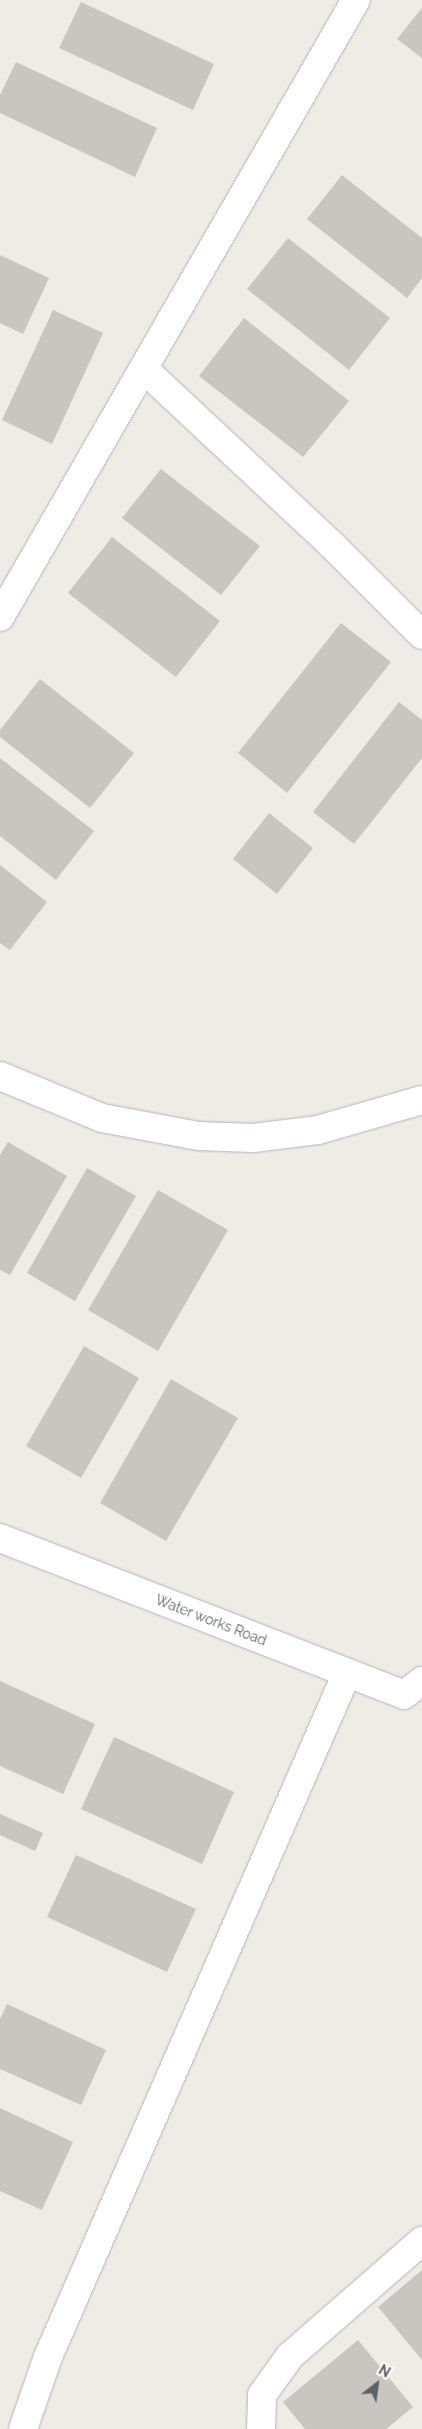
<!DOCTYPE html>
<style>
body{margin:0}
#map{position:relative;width:422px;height:2429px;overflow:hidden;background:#efebe5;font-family:Raleway,sans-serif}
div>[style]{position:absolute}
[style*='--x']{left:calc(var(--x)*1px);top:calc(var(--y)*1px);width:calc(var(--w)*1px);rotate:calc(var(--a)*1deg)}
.building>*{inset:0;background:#c9c6c1}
.roads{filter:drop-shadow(0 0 1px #b2b6b9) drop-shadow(0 0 1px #b2b6b9)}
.minor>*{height:28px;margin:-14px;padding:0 14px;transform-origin:14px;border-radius:14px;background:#fff}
.tertiary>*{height:28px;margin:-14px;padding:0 14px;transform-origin:14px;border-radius:14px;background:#fff}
span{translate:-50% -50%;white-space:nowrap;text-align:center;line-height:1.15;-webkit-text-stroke:4px #fff;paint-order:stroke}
.street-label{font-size:14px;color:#5c6165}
.north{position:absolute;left:352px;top:2359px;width:50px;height:50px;-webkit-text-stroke:4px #fff;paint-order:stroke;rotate:30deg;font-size:14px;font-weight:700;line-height:20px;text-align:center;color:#5c6165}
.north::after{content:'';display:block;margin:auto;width:18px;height:22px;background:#5c6165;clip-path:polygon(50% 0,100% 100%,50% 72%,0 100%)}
</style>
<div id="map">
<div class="building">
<i style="clip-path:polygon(81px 2px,214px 64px,193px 110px,59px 48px)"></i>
<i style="clip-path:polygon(422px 8px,422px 58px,397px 39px)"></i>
<i style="clip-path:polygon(16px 62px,157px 128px,135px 177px,0 113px,0 95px)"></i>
<i style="clip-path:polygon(342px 175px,422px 238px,422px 278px,407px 298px,307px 219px)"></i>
<i style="clip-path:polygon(288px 238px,390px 318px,349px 370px,247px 289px)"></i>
<i style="clip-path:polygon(0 255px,49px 278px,23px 334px,0 323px)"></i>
<i style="clip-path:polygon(53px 310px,103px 333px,52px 444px,2px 420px)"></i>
<i style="clip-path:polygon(244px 318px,349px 401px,303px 457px,199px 376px)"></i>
<i style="clip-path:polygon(161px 469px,260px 546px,221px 595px,122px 518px)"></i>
<i style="clip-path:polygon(112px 537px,220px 621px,176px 677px,68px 593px)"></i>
<i style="clip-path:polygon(341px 623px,391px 662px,287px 793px,238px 753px)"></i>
<i style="clip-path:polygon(40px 679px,134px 753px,90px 808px,0 737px,0 730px)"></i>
<i style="clip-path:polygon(399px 702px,422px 720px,422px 758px,354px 844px,313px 812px)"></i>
<i style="clip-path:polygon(0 758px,94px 831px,56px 880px,0 836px)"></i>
<i style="clip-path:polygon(269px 813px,313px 848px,277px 894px,233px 859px)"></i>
<i style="clip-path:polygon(0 865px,47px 902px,10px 950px,0 943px)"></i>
<i style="clip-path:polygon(8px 1142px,67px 1176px,10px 1275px,0 1270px,0 1155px)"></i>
<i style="clip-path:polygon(87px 1168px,136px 1196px,75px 1301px,27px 1273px)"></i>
<i style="clip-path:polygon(158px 1190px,228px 1230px,158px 1351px,88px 1310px)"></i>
<i style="clip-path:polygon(84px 1346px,139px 1378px,81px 1478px,26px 1446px)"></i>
<i style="clip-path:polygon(171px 1379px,238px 1418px,166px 1541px,100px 1503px)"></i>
<i style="clip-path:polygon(0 1681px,95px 1724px,63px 1794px,0 1766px)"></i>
<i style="clip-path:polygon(114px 1737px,234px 1792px,202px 1864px,81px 1809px)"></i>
<i style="clip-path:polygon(0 1814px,43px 1833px,35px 1851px,0 1835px)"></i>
<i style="clip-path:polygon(76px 1855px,196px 1909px,167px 1972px,47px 1917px)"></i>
<i style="clip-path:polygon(7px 2004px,106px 2050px,81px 2105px,0 2069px,0 2019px)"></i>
<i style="clip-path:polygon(0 2108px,73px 2142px,42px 2210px,0 2191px)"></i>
<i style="clip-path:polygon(422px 2270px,422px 2360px,378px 2307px)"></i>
<i style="clip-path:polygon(358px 2340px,413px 2407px,386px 2429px,305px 2429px,283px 2402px)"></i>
</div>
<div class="roads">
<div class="minor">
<i style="--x:145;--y:370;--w:256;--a:43.1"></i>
<i style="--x:332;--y:545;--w:127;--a:45"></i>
<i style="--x:0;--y:617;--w:712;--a:-60.02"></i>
<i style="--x:0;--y:1076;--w:110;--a:22.4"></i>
<i style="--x:102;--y:1118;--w:98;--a:10.6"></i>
<i style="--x:198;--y:1136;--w:55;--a:2.1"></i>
<i style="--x:253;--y:1138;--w:65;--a:-7"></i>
<i style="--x:318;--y:1130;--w:108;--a:-16.1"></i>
<i style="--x:23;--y:2429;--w:76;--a:-70.9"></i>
<i style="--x:48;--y:2357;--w:746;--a:-66.39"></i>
<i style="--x:261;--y:2429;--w:34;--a:-88"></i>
<i style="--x:262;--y:2395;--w:48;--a:-54.3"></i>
<i style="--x:290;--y:2356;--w:175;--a:-41.1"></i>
</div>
<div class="tertiary">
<i style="--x:0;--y:1538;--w:433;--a:21.2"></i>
<i style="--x:404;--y:1695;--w:23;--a:-38"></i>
</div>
</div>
<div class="street-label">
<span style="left:211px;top:1620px;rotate:21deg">Water works Road</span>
</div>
<div class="north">N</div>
</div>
